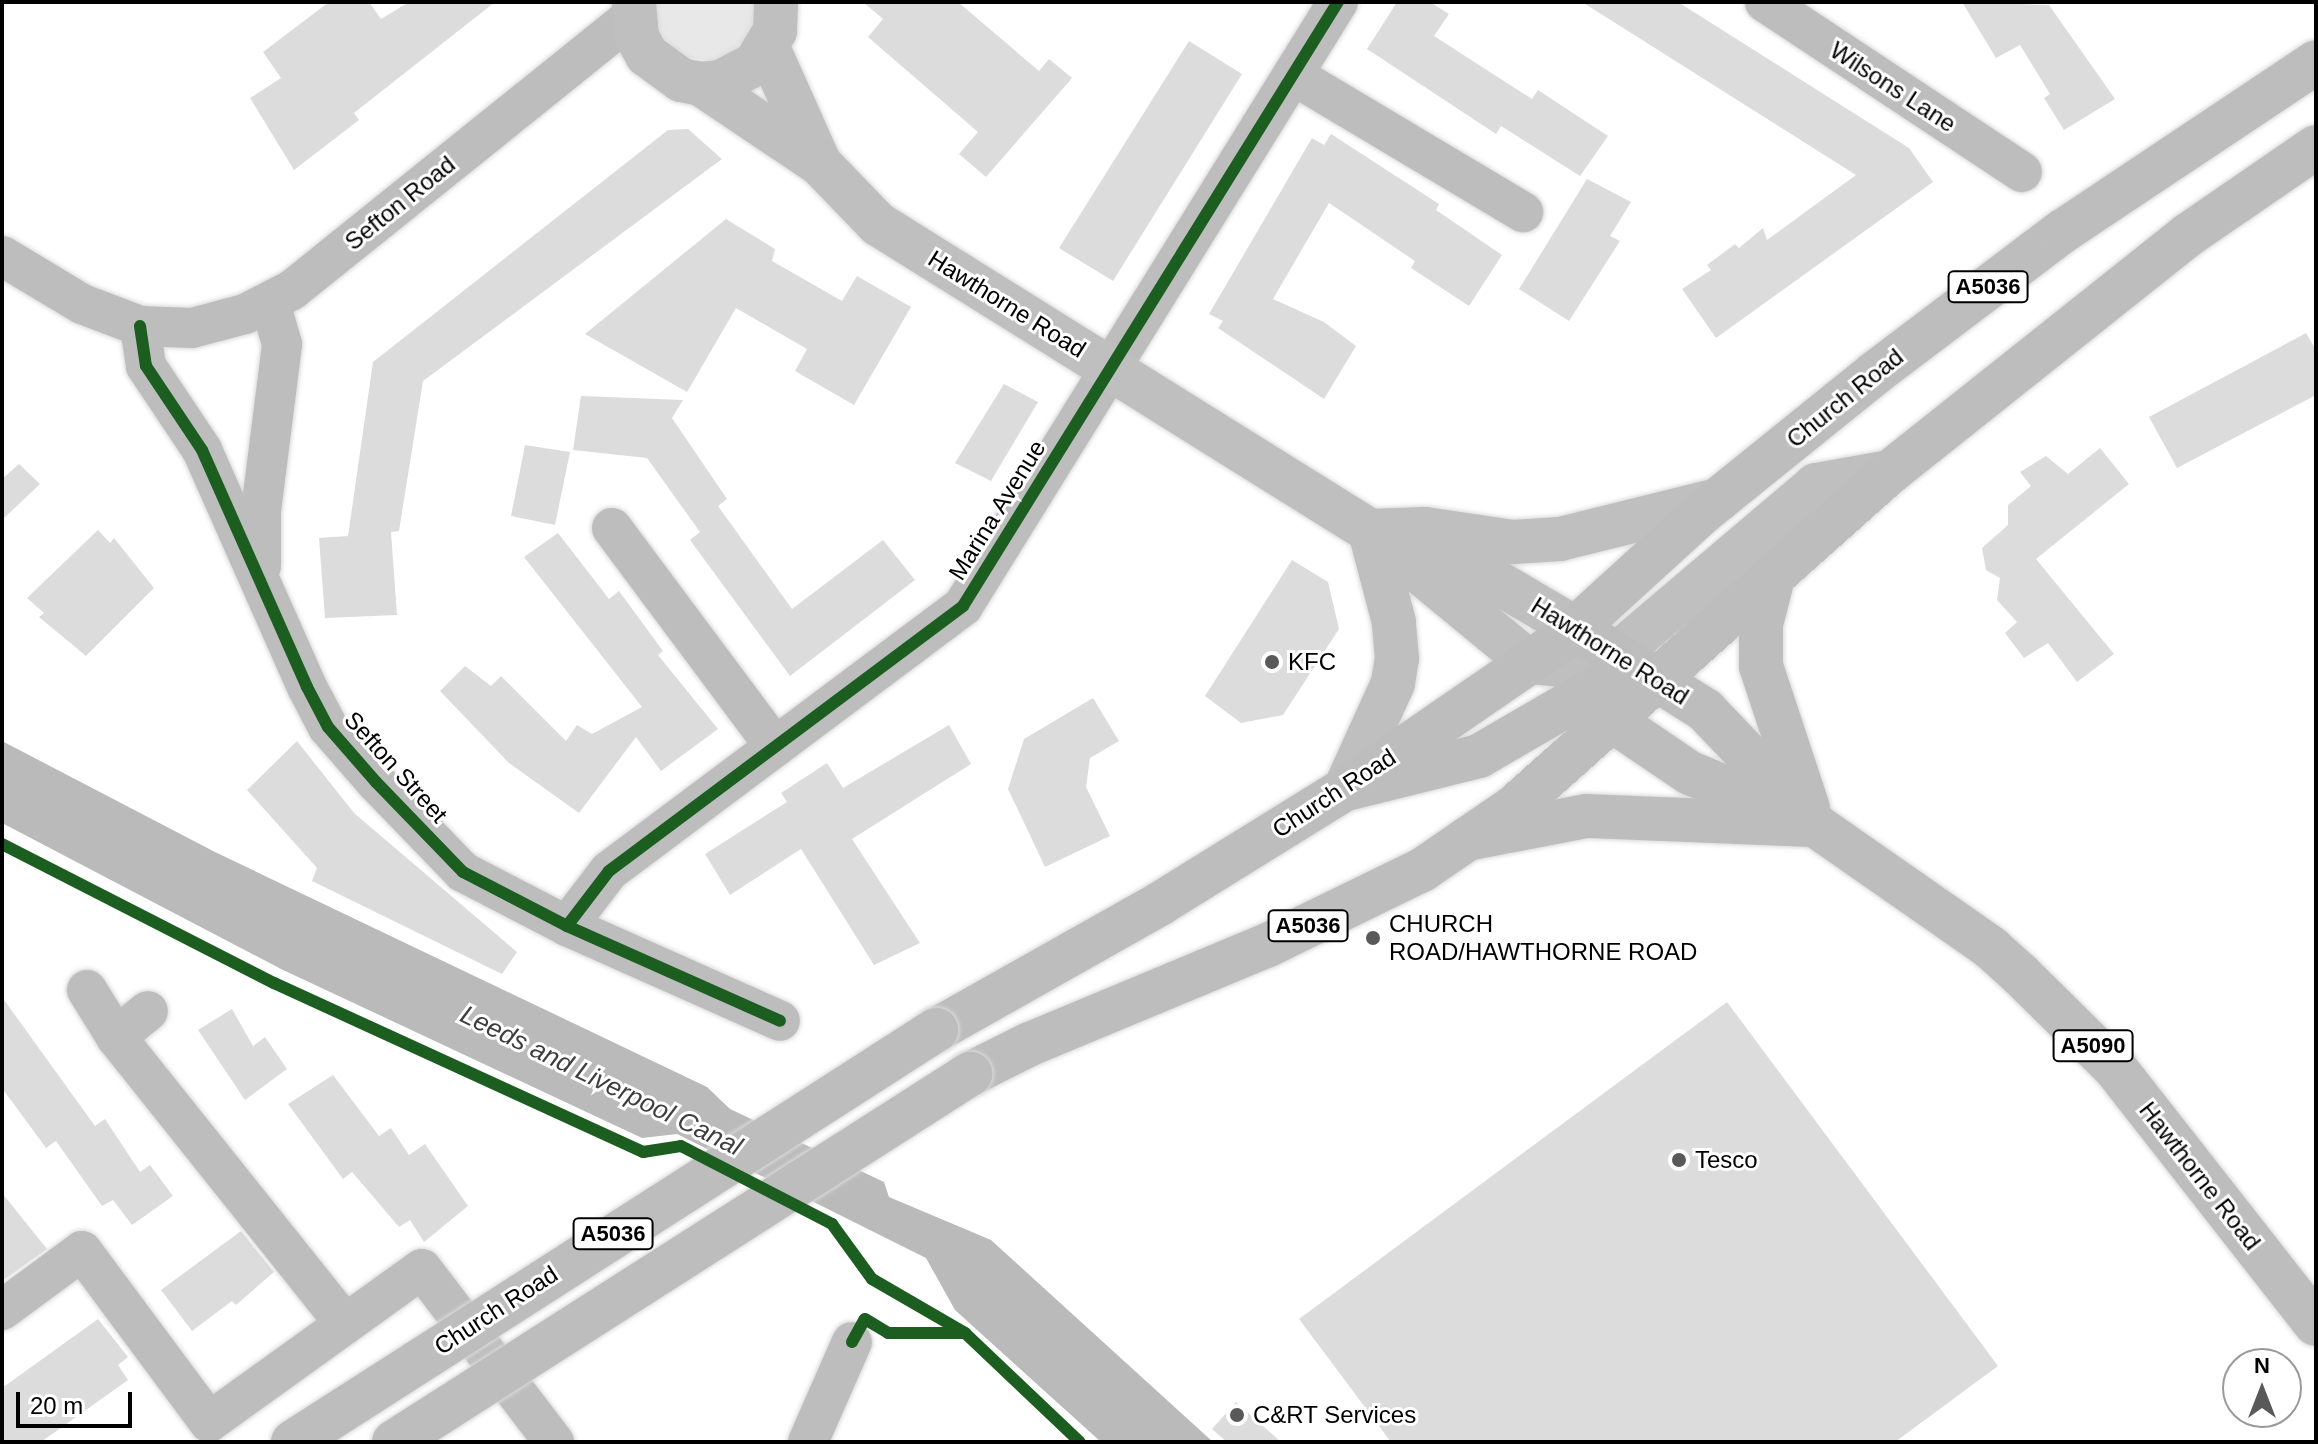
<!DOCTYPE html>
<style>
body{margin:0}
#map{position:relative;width:2318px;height:1444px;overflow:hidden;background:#fff;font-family:Helvetica,sans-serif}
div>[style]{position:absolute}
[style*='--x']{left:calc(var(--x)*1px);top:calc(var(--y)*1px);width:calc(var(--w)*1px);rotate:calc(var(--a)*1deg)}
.green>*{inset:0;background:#e8e8e8}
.water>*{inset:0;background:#bababa}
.building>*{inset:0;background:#dcdcdc}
.roads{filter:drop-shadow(0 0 2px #dbdbdb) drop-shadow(0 0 2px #dbdbdb)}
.street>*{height:40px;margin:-20px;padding:0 20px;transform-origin:20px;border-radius:20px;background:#bdbdbd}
.secondary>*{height:44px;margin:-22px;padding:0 22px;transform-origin:22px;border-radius:22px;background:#bfbfbf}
.primary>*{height:44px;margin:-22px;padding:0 22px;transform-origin:22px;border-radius:22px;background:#bdbdbd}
.highway>*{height:44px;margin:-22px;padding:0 22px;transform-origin:22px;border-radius:22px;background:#bdbdbd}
.bridges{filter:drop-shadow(0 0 2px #dbdbdb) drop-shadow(0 0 2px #dbdbdb)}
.highway-bridge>*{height:44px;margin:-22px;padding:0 22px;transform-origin:22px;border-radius:22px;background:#bdbdbd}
.cycleway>*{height:12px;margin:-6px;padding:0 6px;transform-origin:6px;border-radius:6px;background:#1b5e20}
.dots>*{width:22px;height:22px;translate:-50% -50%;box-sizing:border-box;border:4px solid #fff;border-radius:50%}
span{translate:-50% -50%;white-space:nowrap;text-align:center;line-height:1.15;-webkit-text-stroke:6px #fff;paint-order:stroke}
.shield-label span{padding:2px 6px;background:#fff;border:2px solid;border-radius:6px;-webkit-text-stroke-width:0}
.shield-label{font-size:22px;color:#000;font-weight:700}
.street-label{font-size:24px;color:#000}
.poi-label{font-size:24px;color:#000}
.left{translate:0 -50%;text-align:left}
.water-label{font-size:26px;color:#3e3e3e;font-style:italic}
.frame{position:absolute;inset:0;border:4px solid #000;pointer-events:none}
.north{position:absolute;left:2222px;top:1348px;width:80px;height:80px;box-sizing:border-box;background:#fff;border:2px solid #999;border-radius:50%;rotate:0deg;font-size:22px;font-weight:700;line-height:32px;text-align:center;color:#000}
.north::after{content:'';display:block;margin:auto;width:28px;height:36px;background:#595959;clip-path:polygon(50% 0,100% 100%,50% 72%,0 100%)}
.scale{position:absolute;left:16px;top:1392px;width:116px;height:36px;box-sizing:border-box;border:4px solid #000;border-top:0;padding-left:10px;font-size:24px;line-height:28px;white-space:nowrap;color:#000;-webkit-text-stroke:6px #fff;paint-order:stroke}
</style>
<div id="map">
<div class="green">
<i style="clip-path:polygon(656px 2px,754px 2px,752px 30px,732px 54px,716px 61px,683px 57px,659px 33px)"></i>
</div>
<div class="water">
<i style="clip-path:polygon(2px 741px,215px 852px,707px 1087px,730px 1109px,884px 1182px,889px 1197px,991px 1240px,1213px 1442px,1101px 1442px,955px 1310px,926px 1258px,677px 1134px,642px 1138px,281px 969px,2px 823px)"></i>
</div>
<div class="building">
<i style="clip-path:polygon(329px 2px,369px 2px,381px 19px,409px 2px,495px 2px,354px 113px,359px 120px,294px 170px,250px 98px,281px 78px,263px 52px)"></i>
<i style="clip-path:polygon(863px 2px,958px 2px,1039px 71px,1049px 59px,1072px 78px,986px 177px,959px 154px,978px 132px,868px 37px,883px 19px)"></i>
<i style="clip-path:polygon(1397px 2px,1430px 2px,1449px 14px,1434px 36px,1532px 99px,1538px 90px,1608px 136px,1580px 176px,1501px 126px,1496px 134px,1367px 49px)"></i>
<i style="clip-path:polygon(1582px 2px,1678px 2px,1909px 148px,1933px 182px,1716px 338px,1682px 289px,1711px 270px,1707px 265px,1735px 244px,1739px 248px,1763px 228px,1767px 240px,1856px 175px)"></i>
<i style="clip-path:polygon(1962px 2px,2049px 5px,2115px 99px,2064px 130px,2044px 98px,2050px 94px,2020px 45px,1996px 58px)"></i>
<i style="clip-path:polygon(1189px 41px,1242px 74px,1113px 281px,1059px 248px)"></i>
<i style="clip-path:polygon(688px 129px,722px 159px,423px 381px,399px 531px,391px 532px,397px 615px,325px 618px,319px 538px,348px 536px,373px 362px,668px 130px)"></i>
<i style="clip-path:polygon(1331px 134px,1439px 204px,1436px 210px,1502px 255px,1469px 306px,1411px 268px,1415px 261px,1329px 203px,1273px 299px,1324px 322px,1356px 346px,1324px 399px,1218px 328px,1223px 321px,1209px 314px,1312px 138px,1324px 145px)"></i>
<i style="clip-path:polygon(1587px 179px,1631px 202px,1610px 236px,1620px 241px,1569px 321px,1519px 289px)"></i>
<i style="clip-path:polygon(726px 219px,775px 249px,772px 261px,842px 301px,857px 276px,911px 307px,854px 405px,795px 371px,807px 349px,736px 308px,687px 392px,585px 334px)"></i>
<i style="clip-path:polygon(2306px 333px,2316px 350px,2316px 395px,2177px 468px,2149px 417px)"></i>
<i style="clip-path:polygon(1004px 384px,1038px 402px,991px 481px,955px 463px)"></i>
<i style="clip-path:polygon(581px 396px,683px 400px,672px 418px,727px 499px,718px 506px,792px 609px,883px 540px,915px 580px,790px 676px,690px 540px,700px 532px,647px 458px,573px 450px)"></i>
<i style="clip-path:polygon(525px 445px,570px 452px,555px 525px,511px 516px)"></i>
<i style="clip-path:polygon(2100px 448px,2129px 484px,2036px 559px,2114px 654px,2077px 682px,2048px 643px,2024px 658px,2005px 633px,2017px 622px,1997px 600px,2000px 578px,1986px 570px,1982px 548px,2008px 525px,2008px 505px,2031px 486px,2020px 472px,2046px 456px,2068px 474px)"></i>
<i style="clip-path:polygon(19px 464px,40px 484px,2px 520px,2px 479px)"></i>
<i style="clip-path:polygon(98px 530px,110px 543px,114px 538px,154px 588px,86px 656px,39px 617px,44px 613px,27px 598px)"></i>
<i style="clip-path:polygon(558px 533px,609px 599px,619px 591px,663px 651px,658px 655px,718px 729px,661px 771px,636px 737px,579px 813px,509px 763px,440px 691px,465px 666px,491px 686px,501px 676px,566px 741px,577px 725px,592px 734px,642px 707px,524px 557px)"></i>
<i style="clip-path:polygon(1292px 560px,1328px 582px,1339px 629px,1283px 715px,1241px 723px,1205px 696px)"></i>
<i style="clip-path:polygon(1093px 698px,1119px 741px,1090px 758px,1086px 787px,1110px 836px,1045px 867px,1008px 789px,1024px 739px)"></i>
<i style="clip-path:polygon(949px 725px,971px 764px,852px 839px,920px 943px,874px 965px,801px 849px,730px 895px,705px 854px,787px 802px,781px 793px,827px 763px,843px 788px)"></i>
<i style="clip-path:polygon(297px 741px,354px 813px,517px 952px,502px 974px,312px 881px,317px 868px,247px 790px)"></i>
<i style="clip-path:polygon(2px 997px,95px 1126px,105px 1119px,140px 1172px,150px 1165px,173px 1196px,132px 1225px,113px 1200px,102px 1206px,56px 1141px,46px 1148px,2px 1088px)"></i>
<i style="clip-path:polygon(1727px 1002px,1998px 1366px,1895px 1442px,1391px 1442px,1299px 1319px)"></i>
<i style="clip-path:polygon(232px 1009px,253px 1046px,265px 1037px,287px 1069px,245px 1100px,198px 1030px)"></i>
<i style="clip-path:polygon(333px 1075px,379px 1136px,391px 1128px,409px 1155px,425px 1144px,468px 1206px,424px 1242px,410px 1220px,399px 1227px,352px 1172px,343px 1179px,288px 1104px)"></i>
<i style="clip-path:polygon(2px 1193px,47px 1249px,2px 1281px)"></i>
<i style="clip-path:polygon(241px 1231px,274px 1272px,236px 1305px,232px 1301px,192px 1331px,161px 1290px)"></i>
<i style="clip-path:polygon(98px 1319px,128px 1357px,118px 1365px,128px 1380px,41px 1442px,2px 1442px,2px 1388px)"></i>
<i style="clip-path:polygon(1236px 1402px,1281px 1442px,1227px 1442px,1212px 1429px)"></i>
</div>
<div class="roads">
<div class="street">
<i style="--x:1765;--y:2;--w:308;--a:33.5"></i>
<i style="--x:1293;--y:75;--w:268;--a:30.8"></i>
<i style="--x:2;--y:256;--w:93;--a:31"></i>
<i style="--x:82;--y:304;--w:62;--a:20.8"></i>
<i style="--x:140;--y:326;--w:52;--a:2.2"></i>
<i style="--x:192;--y:328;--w:55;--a:-14.8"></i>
<i style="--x:245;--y:314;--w:53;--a:-27.1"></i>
<i style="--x:292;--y:290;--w:437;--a:-38.8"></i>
<i style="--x:140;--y:326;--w:40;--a:81.5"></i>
<i style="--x:146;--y:366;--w:101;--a:56.3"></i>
<i style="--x:202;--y:450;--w:259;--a:66.1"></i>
<i style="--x:307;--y:687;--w:45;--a:62.3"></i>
<i style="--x:328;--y:727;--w:73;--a:48.9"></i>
<i style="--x:376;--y:782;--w:125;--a:46"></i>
<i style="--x:463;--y:872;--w:117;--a:27.4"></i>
<i style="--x:567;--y:926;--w:233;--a:24"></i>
<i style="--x:612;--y:528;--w:273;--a:53.3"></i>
<i style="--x:261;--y:566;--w:55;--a:-90"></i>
<i style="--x:261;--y:511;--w:168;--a:-82.8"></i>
<i style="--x:282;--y:344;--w:43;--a:-106.3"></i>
<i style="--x:567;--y:926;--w:69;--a:-52.6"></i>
<i style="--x:609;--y:871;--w:442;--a:-36.8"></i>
<i style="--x:963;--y:606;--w:711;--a:-58.17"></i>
<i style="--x:87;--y:990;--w:55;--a:58.3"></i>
<i style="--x:116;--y:1037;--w:367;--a:51.4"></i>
<i style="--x:116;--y:1037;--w:41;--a:-39.1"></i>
<i style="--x:2;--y:1310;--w:99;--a:-36.4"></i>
<i style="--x:82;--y:1251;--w:213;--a:53.4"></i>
<i style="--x:209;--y:1422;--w:262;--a:-35.7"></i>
<i style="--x:422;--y:1269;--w:218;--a:52.7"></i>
<i style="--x:808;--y:1442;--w:109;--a:-66.3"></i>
</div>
<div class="secondary">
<i style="--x:634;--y:2;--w:35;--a:85"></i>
<i style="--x:637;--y:37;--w:21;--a:61"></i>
<i style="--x:647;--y:55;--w:42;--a:36.3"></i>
<i style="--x:681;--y:80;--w:20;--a:11"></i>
<i style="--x:701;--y:84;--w:20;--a:-6"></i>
<i style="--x:721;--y:82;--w:38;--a:-28"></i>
<i style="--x:755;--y:64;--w:39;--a:-59"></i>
<i style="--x:775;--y:31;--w:29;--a:-88"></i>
<i style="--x:768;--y:48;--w:127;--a:65.9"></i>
<i style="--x:701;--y:84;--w:143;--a:33.9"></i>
<i style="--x:820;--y:164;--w:83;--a:46"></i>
<i style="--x:878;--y:224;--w:580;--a:31.96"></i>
<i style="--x:1370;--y:531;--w:206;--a:39.5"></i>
<i style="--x:1529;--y:662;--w:47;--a:4.9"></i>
<i style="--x:1576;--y:666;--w:43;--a:-16.3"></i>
<i style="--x:1617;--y:654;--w:261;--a:-40.3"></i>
<i style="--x:1816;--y:485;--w:75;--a:-10"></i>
<i style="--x:1370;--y:531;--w:55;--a:-2.1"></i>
<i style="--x:1425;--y:529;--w:89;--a:8.4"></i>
<i style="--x:1513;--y:542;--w:47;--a:-3.7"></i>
<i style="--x:1560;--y:539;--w:163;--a:-13.9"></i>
<i style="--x:1406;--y:544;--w:83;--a:21.3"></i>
<i style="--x:1483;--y:574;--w:107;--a:30.4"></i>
<i style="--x:1345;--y:789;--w:116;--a:-65.6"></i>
<i style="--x:1393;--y:683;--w:24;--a:-81"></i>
<i style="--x:1397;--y:659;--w:37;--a:-95"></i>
<i style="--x:1394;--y:622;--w:94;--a:-104.8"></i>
</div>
<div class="primary">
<i style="--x:1773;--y:577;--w:49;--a:104.3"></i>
<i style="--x:1761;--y:624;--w:42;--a:90"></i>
<i style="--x:1761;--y:666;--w:150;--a:71.7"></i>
<i style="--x:1575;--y:628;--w:154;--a:32.2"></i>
<i style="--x:1705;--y:710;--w:159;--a:46.3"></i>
<i style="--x:1815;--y:825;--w:215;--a:34.9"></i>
<i style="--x:1991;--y:948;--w:39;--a:42"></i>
<i style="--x:2020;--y:974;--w:134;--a:44.7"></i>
<i style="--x:2115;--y:1068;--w:325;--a:51.9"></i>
<i style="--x:1582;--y:700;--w:130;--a:34.1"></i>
<i style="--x:1690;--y:773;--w:105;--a:22.4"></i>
<i style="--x:1350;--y:788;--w:133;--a:-13.9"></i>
<i style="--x:1479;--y:756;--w:151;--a:-30.1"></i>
<i style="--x:1610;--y:680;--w:49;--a:0"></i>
<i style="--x:1467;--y:839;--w:122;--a:-10.9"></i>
<i style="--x:1587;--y:816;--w:228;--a:2.3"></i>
</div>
<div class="highway">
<i style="--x:936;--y:1030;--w:258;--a:-29.4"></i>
<i style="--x:1161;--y:903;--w:216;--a:-31.8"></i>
<i style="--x:1345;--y:789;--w:268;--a:-34.5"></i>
<i style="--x:1566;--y:637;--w:187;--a:-42.4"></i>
<i style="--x:1704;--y:511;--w:220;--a:-38.9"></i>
<i style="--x:1875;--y:373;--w:236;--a:-37.1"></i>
<i style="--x:2063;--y:231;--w:304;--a:-33.7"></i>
<i style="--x:970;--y:1074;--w:67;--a:-26.6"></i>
<i style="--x:1030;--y:1044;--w:256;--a:-22.6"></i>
<i style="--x:1266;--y:946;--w:174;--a:-26"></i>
<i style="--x:1422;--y:870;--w:112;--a:-34.4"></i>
<i style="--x:1514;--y:807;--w:504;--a:-41.7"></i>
<i style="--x:1890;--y:472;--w:381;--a:-38.5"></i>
<i style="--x:2188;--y:235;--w:155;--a:-34.5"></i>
</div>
</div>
<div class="bridges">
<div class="highway-bridge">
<i style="--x:293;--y:1442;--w:764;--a:-32.65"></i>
<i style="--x:394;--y:1442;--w:684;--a:-32.57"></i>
</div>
</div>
<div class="cycleway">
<i style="--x:140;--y:326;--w:40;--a:81.5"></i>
<i style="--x:146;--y:366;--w:101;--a:56.3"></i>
<i style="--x:202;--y:450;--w:259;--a:66.1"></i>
<i style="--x:307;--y:687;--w:45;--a:62.3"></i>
<i style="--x:328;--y:727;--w:73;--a:48.9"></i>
<i style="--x:376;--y:782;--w:125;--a:46"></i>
<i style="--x:463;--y:872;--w:117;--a:27.4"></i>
<i style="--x:567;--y:926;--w:233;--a:24"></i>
<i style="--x:2;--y:844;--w:305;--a:27.1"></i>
<i style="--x:274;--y:983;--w:406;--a:24.6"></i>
<i style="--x:643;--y:1152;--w:38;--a:-9"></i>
<i style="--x:681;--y:1146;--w:170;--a:27.3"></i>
<i style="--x:832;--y:1224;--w:68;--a:54"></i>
<i style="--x:872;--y:1279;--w:108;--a:30.1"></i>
<i style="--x:965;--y:1333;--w:158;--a:43.5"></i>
<i style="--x:567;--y:926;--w:69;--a:-52.6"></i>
<i style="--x:609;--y:871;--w:442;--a:-36.8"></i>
<i style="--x:963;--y:606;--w:711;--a:-58.17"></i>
<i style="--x:852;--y:1342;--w:26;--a:-61"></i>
<i style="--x:865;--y:1319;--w:27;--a:31"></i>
<i style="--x:888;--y:1333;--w:75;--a:0"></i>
</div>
<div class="dots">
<i style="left:1272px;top:662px;background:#595959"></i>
<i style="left:1373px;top:938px;background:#595959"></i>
<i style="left:1679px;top:1160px;background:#595959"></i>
<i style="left:1237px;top:1415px;background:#595959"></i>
</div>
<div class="shield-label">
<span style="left:1988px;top:287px">A5036</span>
<span style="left:1308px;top:926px">A5036</span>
<span style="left:2093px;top:1046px">A5090</span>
<span style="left:613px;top:1234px">A5036</span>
</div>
<div class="street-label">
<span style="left:1893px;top:87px;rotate:33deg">Wilsons Lane</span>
<span style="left:400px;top:203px;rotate:-39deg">Sefton Road</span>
<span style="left:1007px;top:304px;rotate:32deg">Hawthorne Road</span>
<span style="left:1845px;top:398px;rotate:-39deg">Church Road</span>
<span style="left:997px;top:510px;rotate:-58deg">Marina Avenue</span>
<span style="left:1610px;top:651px;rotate:32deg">Hawthorne Road</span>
<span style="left:396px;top:767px;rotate:48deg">Sefton Street</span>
<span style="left:1334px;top:793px;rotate:-33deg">Church Road</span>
<span style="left:2200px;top:1176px;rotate:52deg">Hawthorne Road</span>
<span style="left:496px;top:1310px;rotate:-33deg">Church Road</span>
</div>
<div class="poi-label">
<span class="left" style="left:1288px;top:662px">KFC</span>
<span class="left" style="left:1389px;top:938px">CHURCH<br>ROAD/HAWTHORNE ROAD</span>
<span class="left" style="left:1695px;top:1160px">Tesco</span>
<span class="left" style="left:1253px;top:1415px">C&amp;RT Services</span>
</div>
<div class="water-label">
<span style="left:601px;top:1081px;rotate:26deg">Leeds and Liverpool Canal</span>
</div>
<div class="frame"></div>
<div class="north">N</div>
<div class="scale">20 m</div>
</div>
